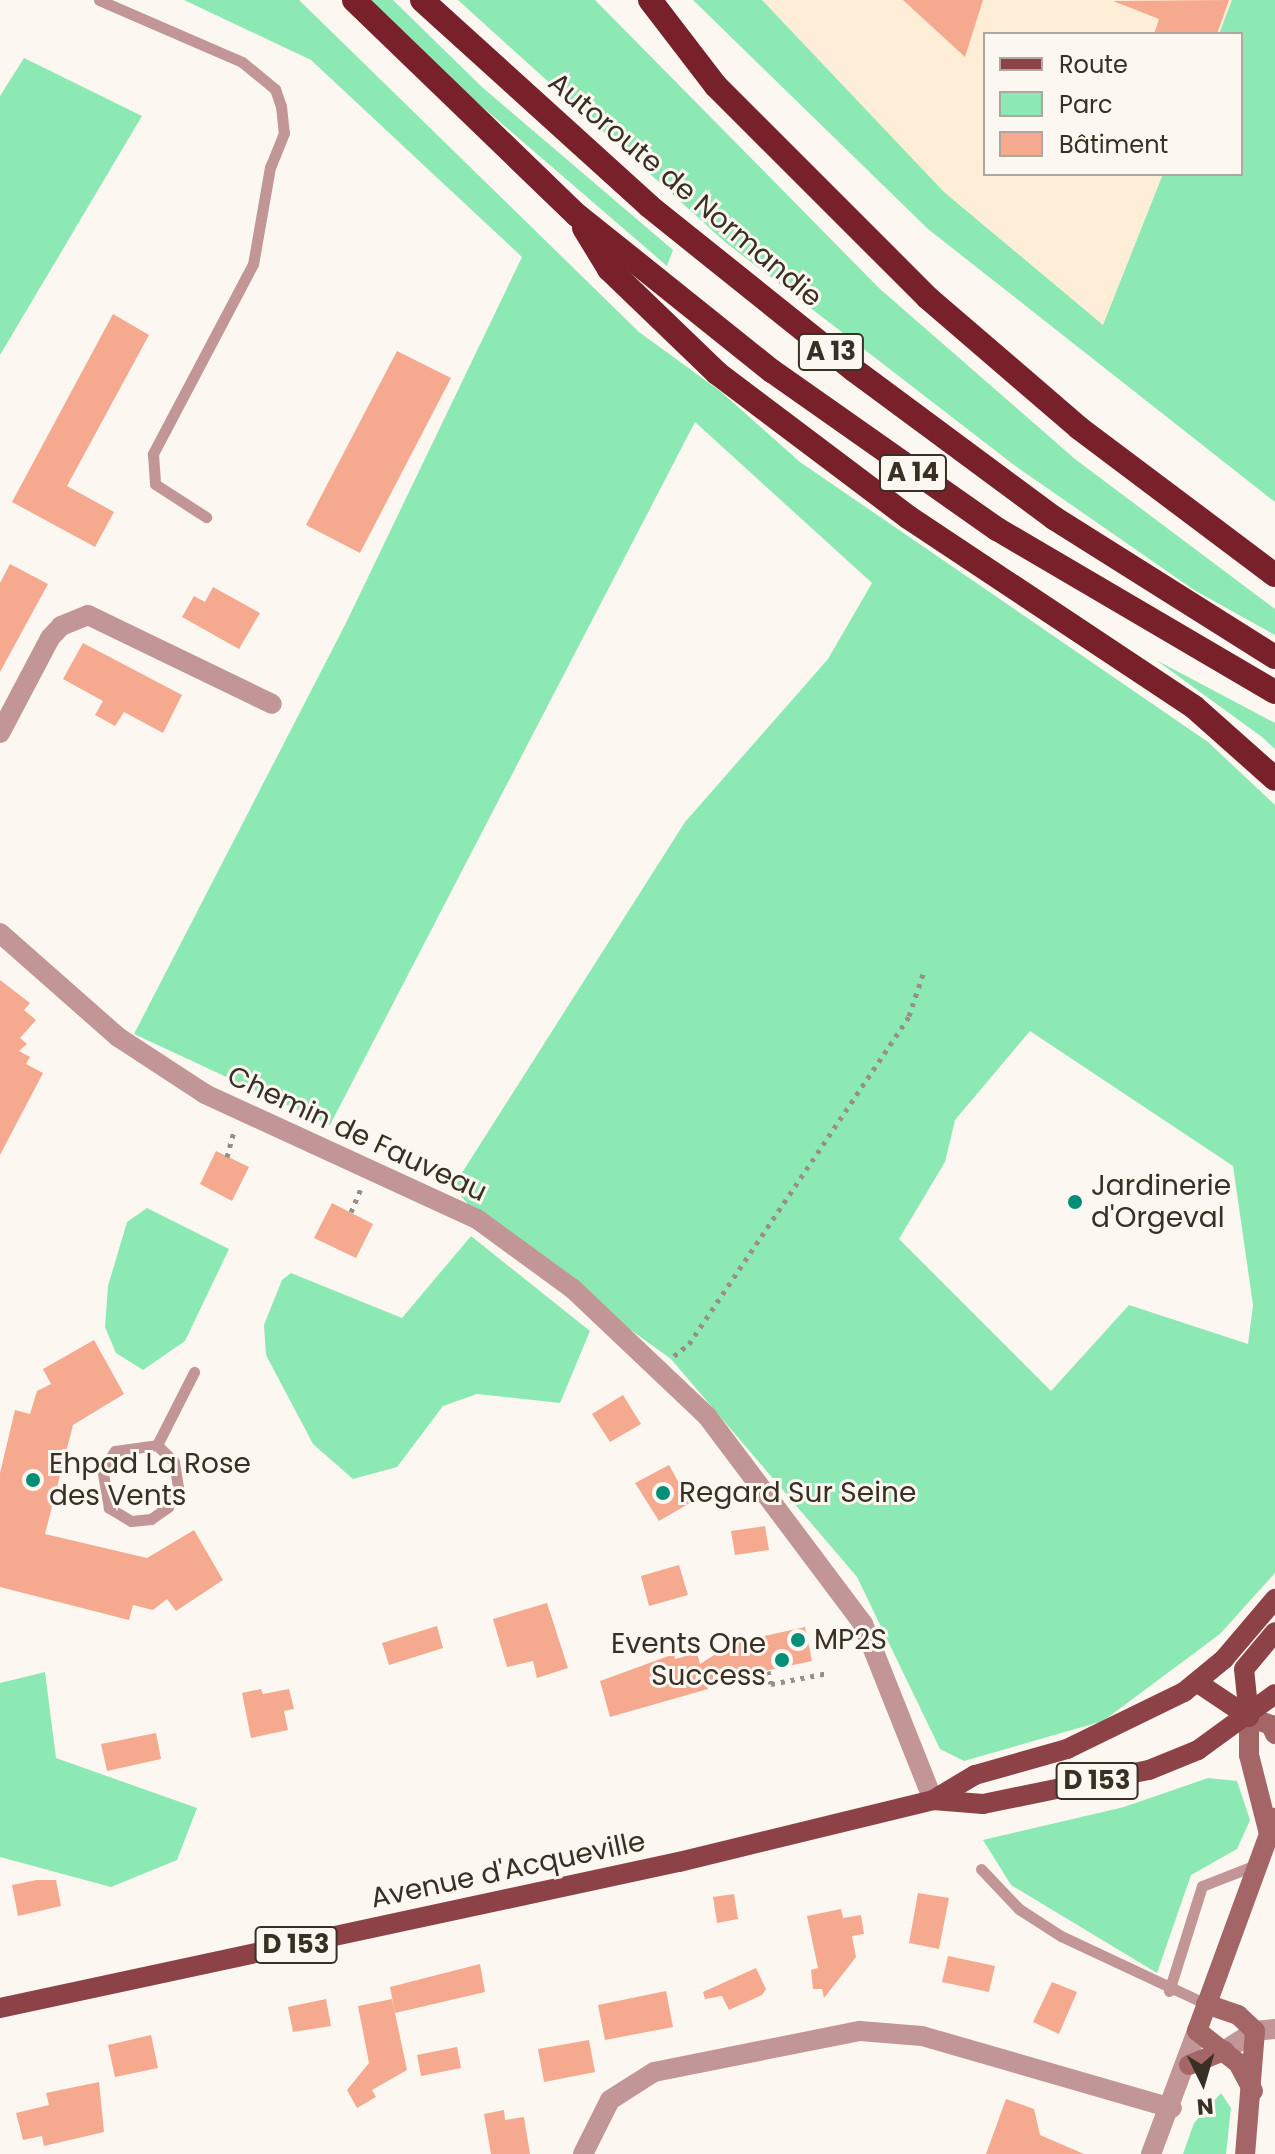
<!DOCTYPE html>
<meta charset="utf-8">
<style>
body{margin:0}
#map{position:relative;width:1275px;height:2154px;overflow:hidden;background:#fcf7f1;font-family:Poppins,sans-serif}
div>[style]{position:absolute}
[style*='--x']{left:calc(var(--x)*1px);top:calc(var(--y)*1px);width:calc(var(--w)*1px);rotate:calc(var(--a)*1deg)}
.built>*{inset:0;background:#feedd7}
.green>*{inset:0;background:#8de9b3}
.building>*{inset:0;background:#f5aa8f}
.path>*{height:5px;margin-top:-2.5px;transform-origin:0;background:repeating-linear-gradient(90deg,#979088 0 4px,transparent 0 10px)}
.lane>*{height:11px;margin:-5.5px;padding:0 5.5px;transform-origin:5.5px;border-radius:5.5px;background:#c29596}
.street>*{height:20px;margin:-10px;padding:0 10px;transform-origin:10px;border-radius:10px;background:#c29596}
.secondary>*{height:20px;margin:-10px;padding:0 10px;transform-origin:10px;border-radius:10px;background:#a46567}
.primary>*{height:20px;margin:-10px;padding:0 10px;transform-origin:10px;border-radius:10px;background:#8d4247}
.highway>*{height:24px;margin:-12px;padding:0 12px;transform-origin:12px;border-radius:12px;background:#78212b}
.dots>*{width:22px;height:22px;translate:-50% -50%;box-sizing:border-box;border:4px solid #fcf7f1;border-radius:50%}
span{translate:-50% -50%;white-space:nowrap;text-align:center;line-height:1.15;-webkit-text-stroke:6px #fcf7f1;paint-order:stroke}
.shield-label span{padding:2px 6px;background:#fcf7f1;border:2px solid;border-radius:6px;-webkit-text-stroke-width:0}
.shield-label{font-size:26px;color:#393025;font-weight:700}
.street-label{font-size:28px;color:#393025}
.poi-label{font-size:28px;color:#393025}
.left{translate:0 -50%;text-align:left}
.right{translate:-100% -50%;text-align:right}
.legend{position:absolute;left:983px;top:32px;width:260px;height:144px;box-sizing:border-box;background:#fcf7f1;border:2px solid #aea79f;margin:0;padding:10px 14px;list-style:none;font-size:24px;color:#393025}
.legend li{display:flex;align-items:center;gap:16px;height:40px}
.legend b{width:40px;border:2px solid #aea79f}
.north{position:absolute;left:1163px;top:2042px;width:80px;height:80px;-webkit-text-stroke:6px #fcf7f1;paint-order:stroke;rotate:175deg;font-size:22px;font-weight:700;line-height:32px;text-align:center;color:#393025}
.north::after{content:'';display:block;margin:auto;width:28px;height:36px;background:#393025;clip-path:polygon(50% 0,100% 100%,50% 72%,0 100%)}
</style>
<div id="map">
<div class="built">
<i style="clip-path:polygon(762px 0,1232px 0,1219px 34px,985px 34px,985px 174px,1163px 174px,1103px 326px,944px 192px)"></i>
</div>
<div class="green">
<i style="clip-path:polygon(evenodd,184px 0,299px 0,639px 332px,720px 391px,800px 462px,1208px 742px,1275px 805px,1275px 1573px,1220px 1634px,1103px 1721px,964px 1761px,940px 1749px,857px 1577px,671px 1359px,488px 1227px,453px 1187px,685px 822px,828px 659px,872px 583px,695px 422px,330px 1125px,134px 1034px,346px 623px,522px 257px,311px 60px,184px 0,1030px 1031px,1233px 1166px,1253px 1305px,1248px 1344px,1129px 1305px,1051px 1391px,899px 1239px,945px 1162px,955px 1120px,1030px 1031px)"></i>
<i style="clip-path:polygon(371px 0,393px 0,482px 87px,673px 250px,667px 266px,464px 91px)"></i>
<i style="clip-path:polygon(458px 0,595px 0,880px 289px,1075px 459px,1275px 609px,1275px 635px,1194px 590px,1014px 465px,725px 242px)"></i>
<i style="clip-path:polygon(693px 0,762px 0,944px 192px,1103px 325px,1163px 174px,1241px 174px,1241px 34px,1219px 34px,1232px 0,1275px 0,1275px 502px,928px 229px)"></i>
<i style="clip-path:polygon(24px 58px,142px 116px,0 355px,0 96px)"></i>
<i style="clip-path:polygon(1156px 660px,1275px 723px,1275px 749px,1262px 737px)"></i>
<i style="clip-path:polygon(147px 1208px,229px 1249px,185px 1341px,143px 1370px,116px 1353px,105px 1327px,108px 1286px,127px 1222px)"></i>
<i style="clip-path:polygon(471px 1236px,590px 1331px,560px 1403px,477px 1394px,443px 1406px,397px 1467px,353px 1479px,313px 1444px,266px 1355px,264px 1325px,282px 1280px,291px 1273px,402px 1318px)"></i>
<i style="clip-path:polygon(45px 1672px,56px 1758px,197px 1808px,177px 1860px,111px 1887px,0 1857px,0 1683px)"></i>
<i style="clip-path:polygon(1208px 1778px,1237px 1781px,1250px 1820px,1237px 1849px,1191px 1875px,1157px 1973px,1011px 1885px,983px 1840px,1124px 1807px)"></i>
<i style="clip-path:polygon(1221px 2093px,1231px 2108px,1226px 2154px,1183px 2154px,1194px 2123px)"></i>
</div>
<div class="building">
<i style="clip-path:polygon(903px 0,983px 0,965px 57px)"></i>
<i style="clip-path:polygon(1229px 0,1217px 34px,1154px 34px,1159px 19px,1113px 1px)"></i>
<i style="clip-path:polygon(113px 314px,149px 335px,67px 486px,114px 512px,95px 547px,12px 502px)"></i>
<i style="clip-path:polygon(397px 351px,451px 378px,360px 553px,306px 525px)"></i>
<i style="clip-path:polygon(10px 564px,48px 584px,0 672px,0 583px)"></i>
<i style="clip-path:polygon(213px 587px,260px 613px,239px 649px,182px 617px,194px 596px,205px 602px)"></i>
<i style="clip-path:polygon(83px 643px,182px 695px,163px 733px,124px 712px,115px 726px,95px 715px,103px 701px,63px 679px)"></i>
<i style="clip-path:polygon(0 980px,30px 1003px,24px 1010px,36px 1020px,20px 1038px,27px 1044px,19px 1051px,30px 1057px,26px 1064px,43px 1073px,0 1155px)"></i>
<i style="clip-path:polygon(216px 1151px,249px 1167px,232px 1201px,200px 1184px)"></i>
<i style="clip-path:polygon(332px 1203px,373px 1224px,356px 1258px,314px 1238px)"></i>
<i style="clip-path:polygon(94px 1340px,124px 1394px,73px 1425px,45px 1534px,147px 1558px,194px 1530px,223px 1580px,176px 1611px,167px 1599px,153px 1610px,133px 1605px,129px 1620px,0 1587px,0 1473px,15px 1410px,30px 1414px,37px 1391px,51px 1384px,43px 1369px)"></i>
<i style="clip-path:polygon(623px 1395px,641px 1424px,610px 1442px,592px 1414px)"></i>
<i style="clip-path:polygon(669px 1465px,690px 1503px,659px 1521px,635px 1483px)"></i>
<i style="clip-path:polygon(765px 1526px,769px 1550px,735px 1555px,731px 1531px)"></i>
<i style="clip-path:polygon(679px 1565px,688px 1595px,649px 1606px,641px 1576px)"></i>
<i style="clip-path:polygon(547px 1603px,568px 1668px,537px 1678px,533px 1661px,507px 1667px,493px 1619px)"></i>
<i style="clip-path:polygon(437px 1626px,443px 1648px,389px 1665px,382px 1643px)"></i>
<i style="clip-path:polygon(805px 1627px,812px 1661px,706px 1683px,708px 1689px,610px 1717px,600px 1681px,674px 1654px,675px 1659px,697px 1653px,700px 1664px,733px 1643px)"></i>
<i style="clip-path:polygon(261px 1689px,263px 1694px,289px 1689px,294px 1709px,284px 1711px,288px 1730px,251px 1738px,242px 1693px)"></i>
<i style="clip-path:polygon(156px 1733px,161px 1759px,107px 1771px,101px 1744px)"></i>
<i style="clip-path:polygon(37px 1880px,56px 1880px,61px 1906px,18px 1916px,12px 1885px)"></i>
<i style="clip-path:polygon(918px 1893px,949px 1898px,939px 1949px,909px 1943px)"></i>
<i style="clip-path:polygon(734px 1894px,738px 1919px,717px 1923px,713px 1897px)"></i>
<i style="clip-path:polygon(841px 1909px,843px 1918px,861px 1915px,864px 1934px,852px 1936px,856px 1957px,824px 1998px,822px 1989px,813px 1989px,811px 1970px,818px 1968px,807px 1916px)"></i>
<i style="clip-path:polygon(948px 1956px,995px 1966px,989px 1992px,942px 1982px)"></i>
<i style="clip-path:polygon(480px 1964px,485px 1992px,395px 2013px,390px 1987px)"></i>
<i style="clip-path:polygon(756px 1968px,766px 1989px,762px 1995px,729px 2010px,722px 1996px,705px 1999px,703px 1992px)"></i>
<i style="clip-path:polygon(1052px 1982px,1077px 1992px,1059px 2034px,1033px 2022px)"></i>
<i style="clip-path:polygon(666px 1991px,673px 2027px,605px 2040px,598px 2005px)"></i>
<i style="clip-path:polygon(326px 1999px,331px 2026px,293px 2032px,288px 2007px)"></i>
<i style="clip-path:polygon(392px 1999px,407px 2070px,372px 2090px,376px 2097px,357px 2108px,347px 2090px,369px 2063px,358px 2006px)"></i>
<i style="clip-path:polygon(151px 2035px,158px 2068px,115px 2077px,108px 2045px)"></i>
<i style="clip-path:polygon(589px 2040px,595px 2072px,544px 2082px,538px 2049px)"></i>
<i style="clip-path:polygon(457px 2047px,461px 2068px,421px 2076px,417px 2055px)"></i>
<i style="clip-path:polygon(99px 2082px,104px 2132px,44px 2146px,42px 2136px,23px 2140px,16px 2113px,49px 2105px,46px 2093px)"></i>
<i style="clip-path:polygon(1006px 2099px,1034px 2109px,1040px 2135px,1084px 2154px,986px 2154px)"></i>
<i style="clip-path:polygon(504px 2110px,505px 2120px,524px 2117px,530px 2154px,491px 2154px,484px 2114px)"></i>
</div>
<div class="path">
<i style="--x:227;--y:1157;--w:28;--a:-75"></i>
<i style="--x:351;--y:1212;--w:26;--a:-67"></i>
<i style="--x:674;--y:1356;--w:19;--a:-39"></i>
<i style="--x:689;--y:1344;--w:395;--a:-56.1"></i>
<i style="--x:909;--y:1016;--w:47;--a:-71.6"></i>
<i style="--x:768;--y:1671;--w:13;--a:77"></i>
<i style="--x:771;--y:1684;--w:58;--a:-10.9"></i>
</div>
<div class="lane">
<i style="--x:99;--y:0;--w:156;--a:23.4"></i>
<i style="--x:242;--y:62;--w:43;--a:39.3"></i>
<i style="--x:275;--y:89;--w:18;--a:71"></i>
<i style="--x:281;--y:106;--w:27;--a:84"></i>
<i style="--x:284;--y:133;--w:37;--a:112"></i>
<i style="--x:270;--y:167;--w:98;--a:99.9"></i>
<i style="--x:253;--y:264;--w:215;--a:117.8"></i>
<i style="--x:153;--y:454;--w:30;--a:86"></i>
<i style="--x:155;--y:484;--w:61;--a:32.9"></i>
<i style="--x:157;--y:1445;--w:24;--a:45"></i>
<i style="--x:174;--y:1462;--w:25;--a:81"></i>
<i style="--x:178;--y:1487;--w:22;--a:117"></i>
<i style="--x:168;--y:1507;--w:21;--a:145"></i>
<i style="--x:151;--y:1519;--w:20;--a:174"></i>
<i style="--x:131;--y:1521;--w:26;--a:-149"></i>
<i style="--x:109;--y:1508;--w:39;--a:-100"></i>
<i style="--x:102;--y:1470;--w:23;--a:-56"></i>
<i style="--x:115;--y:1451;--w:42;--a:-8.1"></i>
<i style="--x:157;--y:1445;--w:82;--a:-63.1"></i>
<i style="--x:981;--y:1869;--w:55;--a:46.5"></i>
<i style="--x:1019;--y:1909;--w:50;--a:32.7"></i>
<i style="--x:1061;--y:1936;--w:160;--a:25.1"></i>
<i style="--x:1169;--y:1991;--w:110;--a:-72.6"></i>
<i style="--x:1202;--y:1886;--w:60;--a:-21.4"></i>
</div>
<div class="street">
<i style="--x:0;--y:733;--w:107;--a:-62.2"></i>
<i style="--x:50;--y:638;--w:16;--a:-47"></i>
<i style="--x:61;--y:626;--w:29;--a:-22"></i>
<i style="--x:88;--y:615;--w:204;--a:25.8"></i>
<i style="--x:0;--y:933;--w:157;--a:41.4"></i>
<i style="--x:118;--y:1037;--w:104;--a:33.2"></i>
<i style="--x:205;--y:1094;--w:299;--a:24.7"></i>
<i style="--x:477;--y:1219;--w:119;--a:36.1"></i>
<i style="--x:573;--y:1289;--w:185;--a:43.5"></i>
<i style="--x:707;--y:1416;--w:260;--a:53.1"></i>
<i style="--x:863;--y:1624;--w:189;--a:68.3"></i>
<i style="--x:1224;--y:2051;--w:37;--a:-33"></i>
<i style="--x:1255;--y:2031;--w:20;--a:-6"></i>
<i style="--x:583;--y:2154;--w:60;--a:-63.4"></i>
<i style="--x:610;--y:2100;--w:52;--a:-32.5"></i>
<i style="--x:654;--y:2072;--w:210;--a:-11.3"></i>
<i style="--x:860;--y:2031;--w:62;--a:4.6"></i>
<i style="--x:922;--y:2036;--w:260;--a:16.1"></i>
<i style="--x:1151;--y:2154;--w:131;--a:-69.5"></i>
</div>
<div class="secondary">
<i style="--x:1269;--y:1834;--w:81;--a:-104.2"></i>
<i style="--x:1249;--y:1755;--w:38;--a:-90"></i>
<i style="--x:1249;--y:1717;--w:23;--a:20"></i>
<i style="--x:1271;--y:1725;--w:10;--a:66"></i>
<i style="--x:1206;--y:2004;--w:34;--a:19"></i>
<i style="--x:1238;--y:2015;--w:23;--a:43"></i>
<i style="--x:1255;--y:2031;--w:123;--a:94.6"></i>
<i style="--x:1189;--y:2065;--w:38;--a:-22"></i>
<i style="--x:1253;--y:2091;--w:32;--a:-118"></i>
<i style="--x:1238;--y:2063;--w:52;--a:-142"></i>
<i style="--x:1197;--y:2031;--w:227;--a:-69.9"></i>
</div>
<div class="primary">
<i style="--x:1198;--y:1683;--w:61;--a:33.7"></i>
<i style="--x:1249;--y:1717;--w:48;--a:-95.9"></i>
<i style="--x:1244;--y:1669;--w:48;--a:-50"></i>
<i style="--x:933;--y:1800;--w:50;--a:4.6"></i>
<i style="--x:983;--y:1804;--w:169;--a:-11.6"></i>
<i style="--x:1149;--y:1770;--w:53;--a:-22.2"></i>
<i style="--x:1198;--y:1750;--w:95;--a:-36"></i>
<i style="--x:0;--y:2008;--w:695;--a:-12.14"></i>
<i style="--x:679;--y:1862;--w:261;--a:-13.7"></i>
<i style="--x:933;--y:1800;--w:49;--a:-30.8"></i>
<i style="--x:975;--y:1775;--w:96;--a:-15.8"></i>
<i style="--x:1067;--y:1749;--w:130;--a:-26"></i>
<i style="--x:1184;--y:1692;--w:52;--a:-39.5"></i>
<i style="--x:1224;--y:1659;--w:79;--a:-49.6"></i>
</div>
<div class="highway">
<i style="--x:354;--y:0;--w:310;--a:44"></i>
<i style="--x:577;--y:215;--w:250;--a:38.7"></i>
<i style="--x:772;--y:371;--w:275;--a:35.1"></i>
<i style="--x:997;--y:529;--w:322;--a:30.4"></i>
<i style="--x:422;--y:0;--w:307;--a:42.2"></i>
<i style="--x:649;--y:206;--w:263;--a:38.7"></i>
<i style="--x:854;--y:370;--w:249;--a:36.5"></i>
<i style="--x:1054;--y:518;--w:261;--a:32.2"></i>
<i style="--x:650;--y:0;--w:108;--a:52.5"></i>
<i style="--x:716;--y:86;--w:300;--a:45"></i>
<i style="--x:928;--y:298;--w:199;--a:40.7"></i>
<i style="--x:1079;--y:428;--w:245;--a:36.9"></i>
<i style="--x:584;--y:228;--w:48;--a:58.6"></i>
<i style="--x:609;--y:269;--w:150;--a:43.9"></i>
<i style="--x:717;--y:373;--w:239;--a:37"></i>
<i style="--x:908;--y:517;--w:343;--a:33.6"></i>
<i style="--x:1194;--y:707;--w:108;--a:41.6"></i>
</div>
<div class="dots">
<i style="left:1075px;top:1202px;background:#038e77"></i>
<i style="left:33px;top:1480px;background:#038e77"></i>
<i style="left:663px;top:1493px;background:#038e77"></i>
<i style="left:798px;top:1640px;background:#038e77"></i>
<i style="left:782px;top:1660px;background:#038e77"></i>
</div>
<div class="shield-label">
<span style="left:831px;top:352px">A 13</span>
<span style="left:913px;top:473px">A 14</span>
<span style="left:1097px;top:1781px">D 153</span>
<span style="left:296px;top:1945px">D 153</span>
</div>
<div class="street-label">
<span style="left:685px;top:190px;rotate:40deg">Autoroute de Normandie</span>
<span style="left:357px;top:1134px;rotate:25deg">Chemin de Fauveau</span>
<span style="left:508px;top:1870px;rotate:-12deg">Avenue d'Acqueville</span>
</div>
<div class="poi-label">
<span class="left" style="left:1091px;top:1202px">Jardinerie<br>d'Orgeval</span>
<span class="left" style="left:49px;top:1480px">Ehpad La Rose<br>des Vents</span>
<span class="left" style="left:679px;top:1493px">Regard Sur Seine</span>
<span class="left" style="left:814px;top:1640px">MP2S</span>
<span class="right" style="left:766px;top:1660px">Events One<br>Success</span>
</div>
<ul class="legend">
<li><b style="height:10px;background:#8d4247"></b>Route</li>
<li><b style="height:22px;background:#8de9b3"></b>Parc</li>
<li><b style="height:22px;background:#f5aa8f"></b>Bâtiment</li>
</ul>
<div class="north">N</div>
</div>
